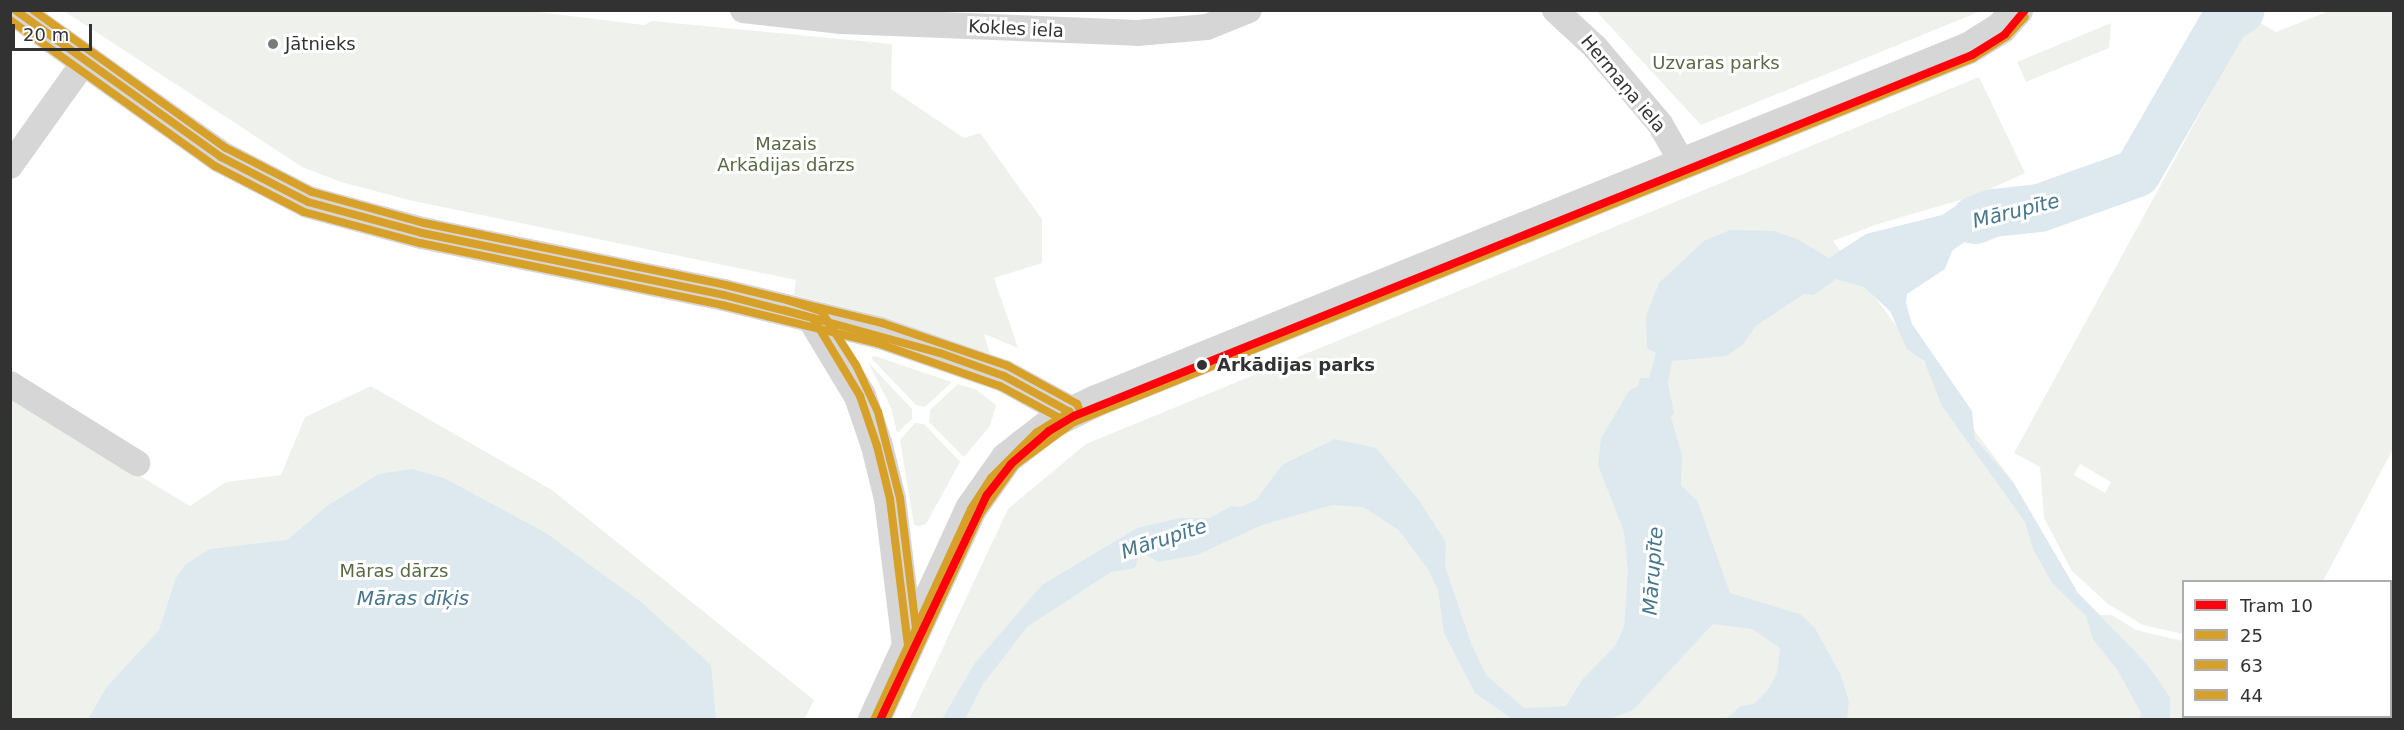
<!DOCTYPE html>
<meta charset="utf-8">
<style>
body{margin:0}
#map{position:relative;width:2404px;height:730px;overflow:hidden;background:#fff;font-family:"DejaVu Sans",sans-serif}
div>[style]{position:absolute}
[style*='--x']{left:calc(var(--x)*1px);top:calc(var(--y)*1px);width:calc(var(--w)*1px);rotate:calc(var(--a)*1deg)}
.green>*{inset:0;background:#eff2ec}
.water>*{inset:0;background:#dde9ef}
.river>*{height:48px;margin:-24px;padding:0 24px;transform-origin:24px;border-radius:24px;background:#dde9ef}
.minor>*{height:26px;margin:-13px;padding:0 13px;transform-origin:13px;border-radius:13px;background:#d6d6d6}
.tertiary>*{height:32px;margin:-16px;padding:0 16px;transform-origin:16px;border-radius:16px;background:#d6d6d6}
.bus-1>*{height:8px;margin:-4px;padding:0 4px;transform-origin:4px;border-radius:4px;background:#d7a029}
.bus-2>*{height:8px;margin:-4px;padding:0 4px;transform-origin:4px;border-radius:4px;background:#d7a029}
.bus-3>*{height:8px;margin:-4px;padding:0 4px;transform-origin:4px;border-radius:4px;background:#d7a029}
.tram-1>*{height:8px;margin:-4px;padding:0 4px;transform-origin:4px;border-radius:4px;background:#ff000c}
.dots>*{width:16px;height:16px;translate:-50% -50%;box-sizing:border-box;border:3px solid #fff;border-radius:50%}
span{translate:-50% -50%;white-space:nowrap;text-align:center;line-height:1.15;-webkit-text-stroke:6px #fff;paint-order:stroke}
.street-label{font-size:18px;color:#323232}
.poi-label{font-size:18px;color:#323232}
.left{translate:0 -50%;text-align:left}
.park-label{font-size:18px;color:#586943}
.stop-label{font-size:18px;color:#323232;font-weight:700}
.water-label{font-size:20px;color:#48768c;font-style:italic}
.frame{position:absolute;inset:0;border:12px solid #323232;pointer-events:none}
.legend{position:absolute;left:2182px;top:580px;width:210px;height:138px;box-sizing:border-box;background:#fff;border:2px solid #adadad;margin:0;padding:8px 10px;list-style:none;font-size:18px;color:#323232}
.legend li{display:flex;align-items:center;gap:12px;height:30px}
.legend b{width:30px;border:2px solid #adadad}
.scale{position:absolute;left:12px;top:24px;width:80px;height:27px;box-sizing:border-box;border:3px solid #323232;border-top:0;padding-left:8px;font-size:18px;line-height:21px;white-space:nowrap;color:#323232;-webkit-text-stroke:4px #fff;paint-order:stroke}
</style>
<div id="map">
<div class="green">
<i style="clip-path:polygon(523px 10px,644px 25px,652px 21px,892px 44px,891px 89px,964px 138px,980px 133px,1042px 219px,1042px 263px,994px 278px,1018px 348px,984px 334px,990px 354px,863px 312px,794px 295px,796px 280px,409px 200px,341px 182px,302px 167px,64px 11px)"></i>
<i style="clip-path:polygon(1596px 11px,1981px 11px,1701px 125px)"></i>
<i style="clip-path:polygon(evenodd,2329px 11px,2393px 11px,2393px 449px,2323px 581px,2184px 582px,2183px 634px,2143px 625px,2108px 604px,2072px 571px,2044px 518px,2040px 467px,2014px 453px,2252px 18px,2276px 32px,2329px 11px,2080px 464px,2111px 482px,2105px 493px,2074px 475px,2080px 464px)"></i>
<i style="clip-path:polygon(2111px 23px,2109px 48px,2026px 82px,2017px 62px)"></i>
<i style="clip-path:polygon(1979px 77px,2025px 173px,1977px 195px,1875px 225px,1833px 241px,2013px 482px,2078px 593px,2100px 615px,2112px 615px,2136px 630px,2183px 641px,2184px 716px,2278px 717px,2276px 720px,909px 720px,1008px 509px,1086px 444px)"></i>
<i style="clip-path:polygon(875px 356px,952px 382px,925px 407px,916px 405px,871px 358px)"></i>
<i style="clip-path:polygon(868px 362px,912px 409px,912px 419px,897px 433px,892px 410px)"></i>
<i style="clip-path:polygon(958px 384px,977px 390px,996px 405px,990px 426px,964px 457px,929px 422px,930px 410px)"></i>
<i style="clip-path:polygon(371px 386px,552px 490px,814px 700px,804px 720px,11px 719px,10px 398px,190px 506px,226px 482px,281px 475px,305px 417px)"></i>
<i style="clip-path:polygon(915px 423px,924px 424px,960px 462px,926px 524px,920px 526px,914px 525px,900px 440px)"></i>
</div>
<div class="water">
<i style="clip-path:polygon(2222px 11px,2261px 11px,2235px 18px,2229px 26px,2203px 64px,2185px 113px,2169px 104px,2207px 43px,2212px 18px)"></i>
<i style="clip-path:polygon(2015px 191px,2038px 199px,2038px 220px,1994px 229px,1963px 243px,1952px 251px,1945px 269px,1907px 294px,1906px 303px,1912px 324px,1972px 411px,1975px 439px,2013px 482px,2078px 593px,2147px 664px,2170px 697px,2170px 719px,2140px 719px,2141px 713px,2118px 671px,2093px 639px,2086px 616px,2052px 583px,2033px 549px,2025px 522px,1942px 406px,1924px 361px,1907px 349px,1890px 311px,1864px 287px,1836px 279px,1814px 295px,1804px 294px,1756px 326px,1743px 344px,1727px 356px,1672px 361px,1668px 383px,1674px 413px,1671px 417px,1682px 455px,1681px 486px,1697px 500px,1730px 593px,1800px 614px,1815px 628px,1840px 674px,1849px 701px,1847px 719px,1726px 719px,1741px 706px,1754px 704px,1768px 690px,1777px 673px,1780px 648px,1752px 629px,1713px 624px,1633px 710px,1610px 719px,1512px 719px,1475px 693px,1444px 633px,1438px 590px,1429px 571px,1399px 530px,1363px 507px,1332px 505px,1262px 525px,1197px 555px,1158px 562px,1145px 554px,1138px 558px,1135px 568px,1111px 572px,1027px 627px,983px 684px,965px 719px,942px 719px,975px 663px,1042px 585px,1137px 528px,1180px 518px,1210px 518px,1231px 506px,1241px 507px,1256px 500px,1282px 465px,1335px 439px,1376px 448px,1418px 499px,1446px 542px,1445px 566px,1471px 643px,1486px 675px,1524px 708px,1566px 706px,1582px 680px,1615px 646px,1624px 627px,1628px 572px,1624px 532px,1598px 465px,1601px 438px,1629px 391px,1638px 386px,1640px 378px,1649px 378px,1656px 353px,1647px 348px,1646px 316px,1659px 283px,1704px 241px,1730px 230px,1774px 231px,1797px 239px,1829px 258px,1866px 234px,1942px 215px,1954px 207px)"></i>
<i style="clip-path:polygon(412px 469px,444px 478px,546px 533px,641px 602px,711px 665px,716px 719px,88px 719px,106px 688px,159px 630px,176px 578px,186px 564px,210px 549px,287px 540px,327px 506px,379px 474px)"></i>
</div>
<div class="river">
<i style="--x:1975;--y:220;--w:19;--a:-21"></i>
<i style="--x:1993;--y:213;--w:47;--a:-6.1"></i>
<i style="--x:2040;--y:208;--w:103;--a:-19.8"></i>
<i style="--x:2137;--y:173;--w:178;--a:-60"></i>
<i style="--x:2226;--y:19;--w:17;--a:-31"></i>
</div>
<div class="minor">
<i style="--x:743;--y:10;--w:99;--a:6.4"></i>
<i style="--x:841;--y:21;--w:296;--a:2.3"></i>
<i style="--x:1137;--y:33;--w:70;--a:-4.9"></i>
<i style="--x:1207;--y:27;--w:45;--a:-22"></i>
<i style="--x:1555;--y:10;--w:54;--a:42.8"></i>
<i style="--x:1595;--y:47;--w:101;--a:49.8"></i>
<i style="--x:1660;--y:124;--w:46;--a:60.1"></i>
<i style="--x:10;--y:166;--w:129;--a:-54.5"></i>
<i style="--x:10;--y:384;--w:150;--a:31.9"></i>
</div>
<div class="tertiary">
<i style="--x:14;--y:10;--w:254;--a:35.4"></i>
<i style="--x:221;--y:157;--w:98;--a:27.3"></i>
<i style="--x:308;--y:202;--w:118;--a:15.2"></i>
<i style="--x:422;--y:233;--w:308;--a:11.6"></i>
<i style="--x:724;--y:295;--w:161;--a:13.7"></i>
<i style="--x:880;--y:333;--w:131;--a:19.1"></i>
<i style="--x:1004;--y:376;--w:75;--a:28.6"></i>
<i style="--x:813;--y:318;--w:91;--a:58.9"></i>
<i style="--x:860;--y:396;--w:53;--a:71.2"></i>
<i style="--x:877;--y:446;--w:55;--a:76.2"></i>
<i style="--x:890;--y:499;--w:148;--a:83"></i>
<i style="--x:874;--y:720;--w:232;--a:-65.3"></i>
<i style="--x:971;--y:509;--w:62;--a:-54.8"></i>
<i style="--x:1007;--y:458;--w:58;--a:-38"></i>
<i style="--x:1053;--y:422;--w:48;--a:-26"></i>
<i style="--x:1096;--y:401;--w:942;--a:-22.02"></i>
<i style="--x:1969;--y:48;--w:38;--a:-32"></i>
<i style="--x:2001;--y:28;--w:24;--a:-48"></i>
</div>
<div class="bus-1">
<i style="--x:15;--y:10;--w:253;--a:35.5"></i>
<i style="--x:221;--y:157;--w:98;--a:27.3"></i>
<i style="--x:308;--y:202;--w:118;--a:15.2"></i>
<i style="--x:422;--y:233;--w:308;--a:11.6"></i>
<i style="--x:724;--y:295;--w:92;--a:14.5"></i>
<i style="--x:813;--y:318;--w:91;--a:58.9"></i>
<i style="--x:860;--y:396;--w:53;--a:71.2"></i>
<i style="--x:877;--y:446;--w:55;--a:76.2"></i>
<i style="--x:890;--y:499;--w:148;--a:83"></i>
<i style="--x:784;--y:310;--w:162;--a:15.4"></i>
<i style="--x:940;--y:353;--w:68;--a:19.8"></i>
<i style="--x:1004;--y:376;--w:75;--a:28.6"></i>
<i style="--x:874;--y:720;--w:232;--a:-65.3"></i>
<i style="--x:971;--y:509;--w:37;--a:-57"></i>
<i style="--x:991;--y:478;--w:64;--a:-45"></i>
<i style="--x:1036;--y:433;--w:40;--a:-32"></i>
</div>
<div class="bus-2">
<i style="--x:10;--y:20;--w:252;--a:35.5"></i>
<i style="--x:215;--y:166;--w:100;--a:27.3"></i>
<i style="--x:304;--y:212;--w:120;--a:15"></i>
<i style="--x:420;--y:243;--w:308;--a:11.6"></i>
<i style="--x:722;--y:305;--w:160;--a:13.8"></i>
<i style="--x:877;--y:343;--w:130;--a:19.3"></i>
<i style="--x:1000;--y:386;--w:74;--a:28.3"></i>
<i style="--x:1074;--y:422;--w:970;--a:-22.04"></i>
<i style="--x:1973;--y:58;--w:40;--a:-32.9"></i>
<i style="--x:2007;--y:36;--w:26;--a:-47"></i>
</div>
<div class="bus-3">
<i style="--x:33;--y:10;--w:237;--a:35.6"></i>
<i style="--x:226;--y:148;--w:97;--a:27.1"></i>
<i style="--x:312;--y:192;--w:116;--a:15.5"></i>
<i style="--x:424;--y:223;--w:308;--a:11.6"></i>
<i style="--x:726;--y:285;--w:161;--a:13.7"></i>
<i style="--x:882;--y:323;--w:133;--a:18.8"></i>
<i style="--x:1008;--y:366;--w:79;--a:28.8"></i>
<i style="--x:1077;--y:404;--w:8;--a:67"></i>
<i style="--x:1080;--y:411;--w:8;--a:104"></i>
<i style="--x:1078;--y:419;--w:78;--a:143.9"></i>
<i style="--x:1015;--y:465;--w:60;--a:125.5"></i>
<i style="--x:980;--y:514;--w:226;--a:114.5"></i>
<i style="--x:787;--y:300;--w:36;--a:18"></i>
<i style="--x:821;--y:311;--w:64;--a:57.1"></i>
<i style="--x:856;--y:365;--w:52;--a:64.9"></i>
<i style="--x:878;--y:412;--w:89;--a:75.7"></i>
<i style="--x:900;--y:498;--w:148;--a:83"></i>
</div>
<div class="tram-1">
<i style="--x:880;--y:720;--w:249;--a:-64.6"></i>
<i style="--x:987;--y:495;--w:39;--a:-52"></i>
<i style="--x:1011;--y:464;--w:50;--a:-41"></i>
<i style="--x:1049;--y:431;--w:29;--a:-31"></i>
<i style="--x:1074;--y:416;--w:968;--a:-21.9"></i>
<i style="--x:1972;--y:55;--w:39;--a:-32"></i>
<i style="--x:2005;--y:34;--w:31;--a:-50"></i>
</div>
<div class="dots">
<i style="left:273px;top:44px;background:#7a7a7a"></i>
<i style="left:1202px;top:365px;background:#323232"></i>
</div>
<div class="street-label">
<span style="left:1016px;top:29px;rotate:3deg">Kokles iela</span>
<span style="left:1623px;top:84px;rotate:50deg">Hermaņa iela</span>
</div>
<div class="poi-label">
<span class="left" style="left:285px;top:44px">Jātnieks</span>
</div>
<div class="park-label">
<span style="left:1716px;top:63px">Uzvaras parks</span>
<span style="left:786px;top:155px">Mazais<br>Arkādijas dārzs</span>
<span style="left:394px;top:571px">Māras dārzs</span>
</div>
<div class="stop-label">
<span class="left" style="left:1217px;top:365px">Arkādijas parks</span>
</div>
<div class="water-label">
<span style="left:2016px;top:211px;rotate:-14deg">Mārupīte</span>
<span style="left:1164px;top:539px;rotate:-18deg">Mārupīte</span>
<span style="left:1653px;top:571px;rotate:-86deg">Mārupīte</span>
<span style="left:413px;top:598px">Māras dīķis</span>
</div>
<div class="frame"></div>
<ul class="legend">
<li><b style="height:8px;background:#ff000c"></b>Tram 10</li>
<li><b style="height:8px;background:#d7a029"></b>25</li>
<li><b style="height:8px;background:#d7a029"></b>63</li>
<li><b style="height:8px;background:#d7a029"></b>44</li>
</ul>
<div class="scale">20 m</div>
</div>
